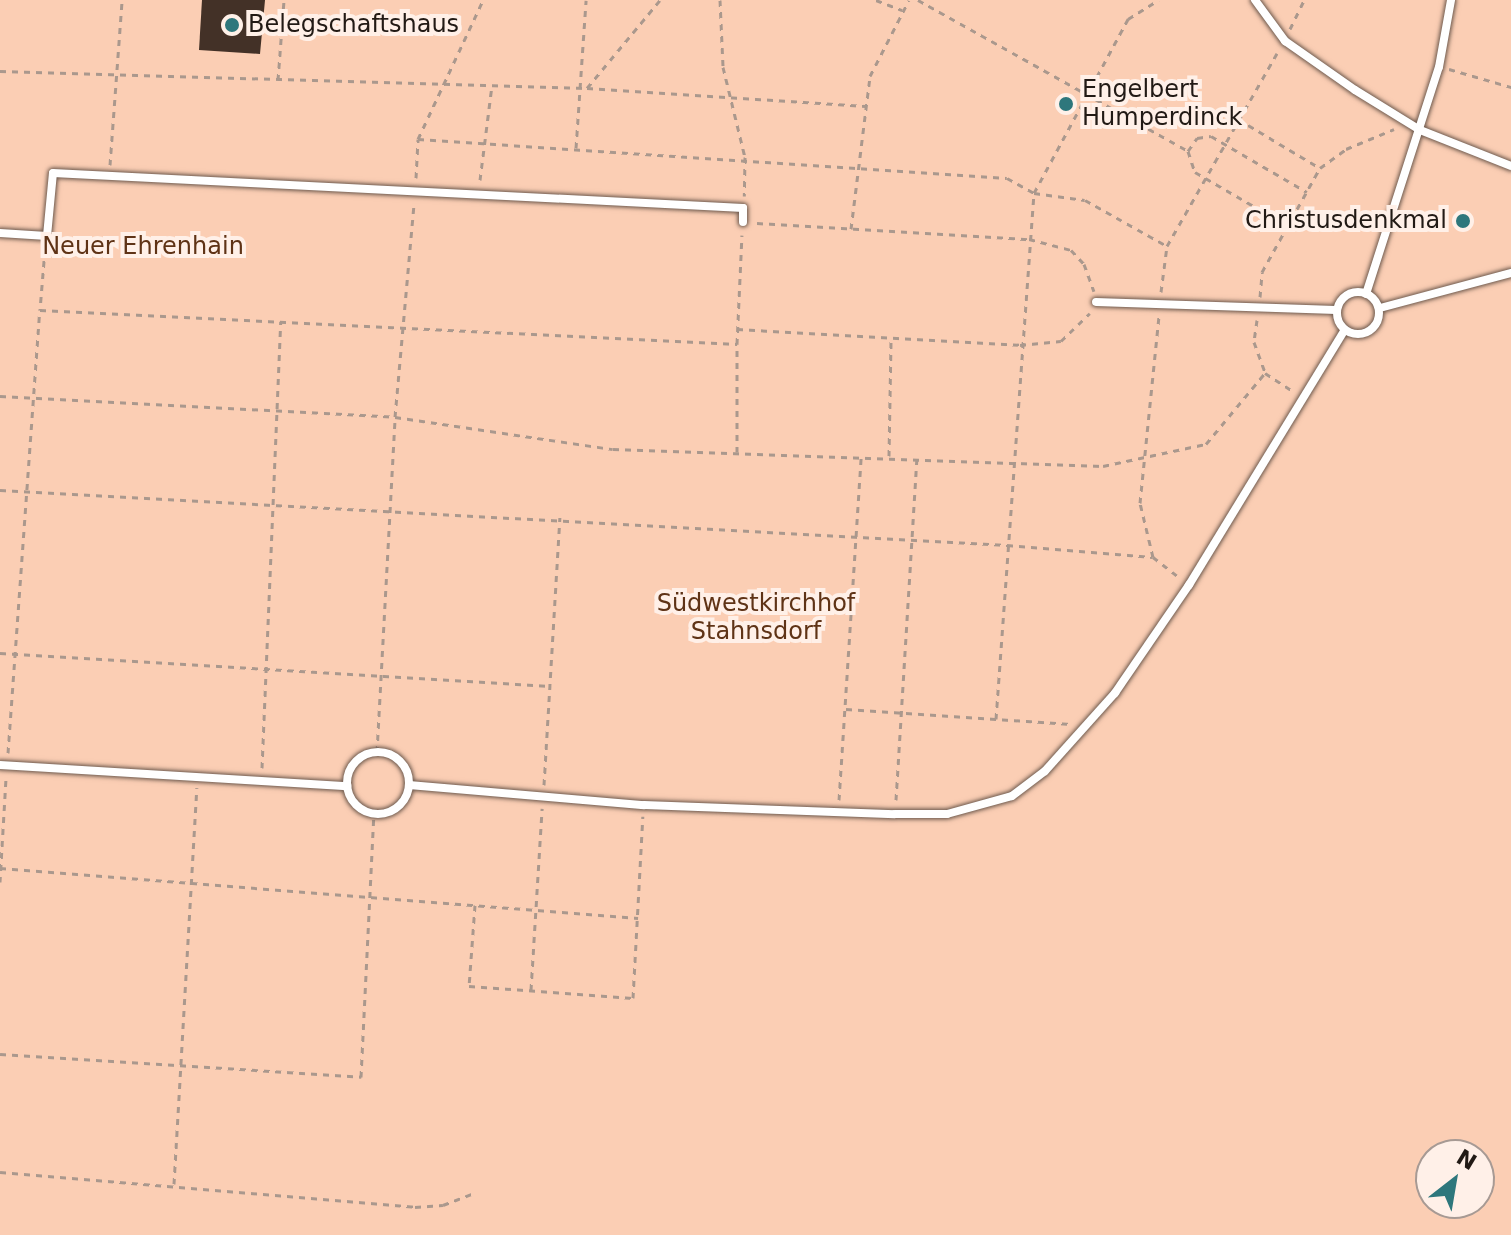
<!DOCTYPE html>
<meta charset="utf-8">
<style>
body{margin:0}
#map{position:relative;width:1511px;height:1235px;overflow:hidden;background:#f9e1d3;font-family:"DejaVu Sans",sans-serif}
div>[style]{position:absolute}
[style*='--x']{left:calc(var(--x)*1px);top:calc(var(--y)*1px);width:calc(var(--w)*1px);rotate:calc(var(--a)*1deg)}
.green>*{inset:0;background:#fbceb4}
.building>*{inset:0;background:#433127}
.path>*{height:3px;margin-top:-1.5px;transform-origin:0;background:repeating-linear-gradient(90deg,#aa988d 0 6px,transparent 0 12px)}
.roads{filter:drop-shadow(0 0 2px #6e5a4e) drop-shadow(0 0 2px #6e5a4e)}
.lane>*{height:8px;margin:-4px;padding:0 4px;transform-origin:4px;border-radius:4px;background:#fff}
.lane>.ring{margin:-4px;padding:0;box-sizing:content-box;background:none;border:8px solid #fff;border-radius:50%}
.dots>*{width:22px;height:22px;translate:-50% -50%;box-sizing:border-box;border:4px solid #fff0e8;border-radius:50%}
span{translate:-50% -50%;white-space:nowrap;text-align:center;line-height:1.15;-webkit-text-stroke:8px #fff0e8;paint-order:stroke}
.poi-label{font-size:24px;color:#221a15}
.left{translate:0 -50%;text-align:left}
.right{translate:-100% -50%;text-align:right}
.park-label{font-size:24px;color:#5f3316}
.north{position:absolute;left:1415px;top:1139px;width:80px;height:80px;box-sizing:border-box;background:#fff0e8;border:2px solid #a79a94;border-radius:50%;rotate:31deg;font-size:22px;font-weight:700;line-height:32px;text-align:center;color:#221a15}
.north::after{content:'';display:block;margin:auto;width:28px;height:36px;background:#2e777c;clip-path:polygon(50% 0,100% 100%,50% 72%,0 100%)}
</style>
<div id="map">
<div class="green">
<i style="clip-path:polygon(evenodd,0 0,1511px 0,1511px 1235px,0 1235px,0 0,1431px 1155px,1479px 1155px,1479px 1203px,1431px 1203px,1431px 1155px)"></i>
</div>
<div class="building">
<i style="clip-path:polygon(202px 0,265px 0,260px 54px,199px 50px)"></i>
</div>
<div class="path">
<i style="--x:720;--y:0;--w:67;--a:87.4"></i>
<i style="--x:723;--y:67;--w:93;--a:76.3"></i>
<i style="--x:745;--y:157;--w:39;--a:91"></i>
<i style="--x:876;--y:0;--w:28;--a:21"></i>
<i style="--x:918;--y:0;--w:309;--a:29.2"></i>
<i style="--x:1188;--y:151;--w:16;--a:-55"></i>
<i style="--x:1197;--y:138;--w:14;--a:-8"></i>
<i style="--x:1211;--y:136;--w:111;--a:30.3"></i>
<i style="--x:1290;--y:29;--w:32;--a:-64"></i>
<i style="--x:1449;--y:69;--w:65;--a:16.2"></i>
<i style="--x:0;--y:71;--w:587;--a:1.66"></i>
<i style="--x:587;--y:88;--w:279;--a:3.7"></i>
<i style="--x:278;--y:80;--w:80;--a:-85.7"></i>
<i style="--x:587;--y:88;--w:114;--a:-50.3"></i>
<i style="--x:1238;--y:119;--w:96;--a:30.9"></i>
<i style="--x:418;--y:139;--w:590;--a:3.79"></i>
<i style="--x:1007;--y:178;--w:31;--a:29"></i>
<i style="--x:1034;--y:193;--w:51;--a:7.8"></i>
<i style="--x:1085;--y:200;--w:94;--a:29.3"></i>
<i style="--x:576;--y:148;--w:148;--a:-86.1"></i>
<i style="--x:1188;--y:151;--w:22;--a:72"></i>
<i style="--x:1195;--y:172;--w:105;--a:30.2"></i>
<i style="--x:110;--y:165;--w:165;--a:-85.8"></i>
<i style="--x:416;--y:178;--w:39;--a:-87"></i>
<i style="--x:418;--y:139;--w:153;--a:-64.9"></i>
<i style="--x:480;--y:180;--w:96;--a:-82.8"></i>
<i style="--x:757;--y:223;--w:272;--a:3.4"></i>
<i style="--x:1029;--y:239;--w:43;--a:14.7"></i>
<i style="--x:1071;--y:250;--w:19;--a:47"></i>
<i style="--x:1084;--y:264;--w:29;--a:70"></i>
<i style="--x:851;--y:229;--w:154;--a:-82.9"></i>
<i style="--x:870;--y:76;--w:85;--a:-62.8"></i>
<i style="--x:45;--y:249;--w:61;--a:94.7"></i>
<i style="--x:40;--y:310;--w:698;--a:2.79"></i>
<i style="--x:737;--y:344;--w:109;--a:-87.4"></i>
<i style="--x:1161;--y:292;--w:46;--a:-82.6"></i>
<i style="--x:1167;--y:246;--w:222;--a:-60.3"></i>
<i style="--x:1260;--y:297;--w:25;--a:-85"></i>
<i style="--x:1262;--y:272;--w:119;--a:-60.9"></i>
<i style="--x:1320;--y:168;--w:32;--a:-36"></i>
<i style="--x:1346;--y:149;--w:52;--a:-22.6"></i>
<i style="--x:1257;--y:320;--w:22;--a:98"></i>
<i style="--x:1254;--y:342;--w:33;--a:70"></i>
<i style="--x:1265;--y:373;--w:33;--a:33"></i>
<i style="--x:737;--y:329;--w:283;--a:3.2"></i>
<i style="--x:1020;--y:345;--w:41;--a:-5.6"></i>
<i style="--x:1061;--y:341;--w:40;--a:-44"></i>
<i style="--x:0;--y:396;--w:396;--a:3"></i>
<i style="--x:395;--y:417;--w:220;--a:8.4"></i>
<i style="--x:613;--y:449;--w:490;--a:2"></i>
<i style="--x:1103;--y:466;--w:105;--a:-12.1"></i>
<i style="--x:1206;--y:444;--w:92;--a:-50.3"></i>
<i style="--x:737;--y:452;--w:108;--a:-90"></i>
<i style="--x:889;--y:456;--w:116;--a:-89"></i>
<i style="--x:0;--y:490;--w:1009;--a:3.13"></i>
<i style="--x:1007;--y:545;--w:146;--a:4.7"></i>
<i style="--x:1153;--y:557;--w:34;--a:38"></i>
<i style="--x:1153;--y:557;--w:56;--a:-103.5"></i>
<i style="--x:1140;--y:503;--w:189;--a:-84.2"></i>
<i style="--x:0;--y:653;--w:551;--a:3.43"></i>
<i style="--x:846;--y:709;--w:225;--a:3.8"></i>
<i style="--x:996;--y:719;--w:527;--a:-85.87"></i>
<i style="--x:1034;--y:193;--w:198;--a:-61.6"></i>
<i style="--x:1128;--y:19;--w:36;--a:-32"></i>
<i style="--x:377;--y:752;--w:335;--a:-86.9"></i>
<i style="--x:395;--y:417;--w:213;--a:-84.9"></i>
<i style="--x:8;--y:753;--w:444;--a:-85.9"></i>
<i style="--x:262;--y:768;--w:447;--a:-87.6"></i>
<i style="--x:544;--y:785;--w:268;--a:-86.6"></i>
<i style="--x:839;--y:800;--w:345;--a:-86.3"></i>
<i style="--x:896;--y:800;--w:344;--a:-86.5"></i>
<i style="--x:0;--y:868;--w:640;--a:4.48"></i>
<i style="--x:0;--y:882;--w:105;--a:-86.7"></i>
<i style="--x:475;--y:905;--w:81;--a:94.2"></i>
<i style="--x:469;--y:986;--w:164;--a:4.2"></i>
<i style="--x:633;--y:998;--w:182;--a:-86.9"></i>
<i style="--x:531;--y:990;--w:182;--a:-86.5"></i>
<i style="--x:0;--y:1054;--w:362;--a:3.6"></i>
<i style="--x:361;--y:1077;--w:263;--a:-87.2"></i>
<i style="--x:0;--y:1172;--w:416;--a:4.8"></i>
<i style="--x:415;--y:1207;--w:28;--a:-4"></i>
<i style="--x:443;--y:1205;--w:31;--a:-21"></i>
<i style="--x:174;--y:1184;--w:397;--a:-86.7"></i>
</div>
<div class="roads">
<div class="lane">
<i style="--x:1255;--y:0;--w:51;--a:53.8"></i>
<i style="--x:1285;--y:41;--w:85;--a:35"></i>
<i style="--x:1355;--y:90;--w:76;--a:31.6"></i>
<i style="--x:1420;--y:130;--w:98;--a:21.6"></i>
<i style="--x:0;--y:233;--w:47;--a:3.7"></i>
<i style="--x:47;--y:236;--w:63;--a:-84.6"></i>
<i style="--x:53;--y:173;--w:691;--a:2.9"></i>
<i style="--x:743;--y:208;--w:14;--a:90"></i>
<i class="ring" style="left:1337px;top:292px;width:34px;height:34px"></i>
<i style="--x:1366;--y:294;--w:238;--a:-72.2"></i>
<i style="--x:1439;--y:67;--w:68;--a:-79.8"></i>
<i style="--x:1096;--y:302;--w:240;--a:1.9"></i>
<i style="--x:1380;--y:308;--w:136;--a:-15"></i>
<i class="ring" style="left:347px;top:752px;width:54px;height:54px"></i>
<i style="--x:0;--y:765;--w:348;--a:3.5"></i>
<i style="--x:409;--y:785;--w:236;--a:4.9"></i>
<i style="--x:644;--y:805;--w:251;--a:2.1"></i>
<i style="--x:895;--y:814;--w:52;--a:0"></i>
<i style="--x:947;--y:814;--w:67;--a:-15.5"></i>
<i style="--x:1012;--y:796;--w:41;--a:-37.1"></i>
<i style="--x:1045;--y:771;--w:105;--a:-48.1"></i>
<i style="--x:1115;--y:693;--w:131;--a:-55.6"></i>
<i style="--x:1189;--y:585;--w:298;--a:-58.6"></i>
</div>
</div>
<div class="dots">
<i style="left:232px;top:25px;background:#2e777c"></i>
<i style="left:1066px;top:104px;background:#2e777c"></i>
<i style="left:1463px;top:221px;background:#2e777c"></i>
</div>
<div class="poi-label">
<span class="left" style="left:248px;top:25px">Belegschaftshaus</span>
<span class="left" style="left:1082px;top:104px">Engelbert<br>Humperdinck</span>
<span class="right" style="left:1447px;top:221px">Christusdenkmal</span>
</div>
<div class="park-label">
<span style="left:143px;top:247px">Neuer Ehrenhain</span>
<span style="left:756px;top:618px">Südwestkirchhof<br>Stahnsdorf</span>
</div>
<div class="north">N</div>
</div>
